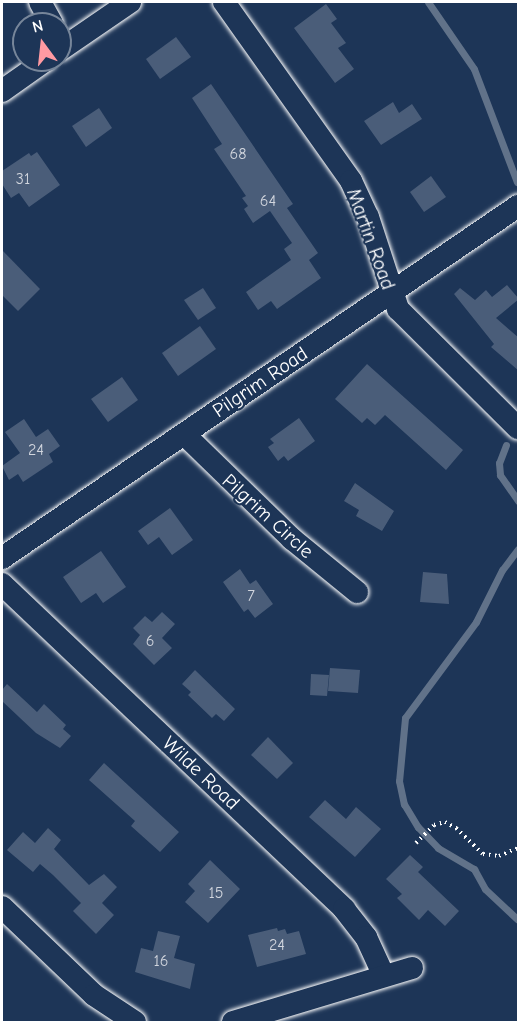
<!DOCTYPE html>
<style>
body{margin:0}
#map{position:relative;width:520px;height:1024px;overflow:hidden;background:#1d3557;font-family:"Comic Neue",sans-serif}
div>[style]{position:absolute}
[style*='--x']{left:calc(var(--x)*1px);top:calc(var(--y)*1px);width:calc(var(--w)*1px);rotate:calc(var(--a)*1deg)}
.stream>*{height:7px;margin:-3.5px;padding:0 3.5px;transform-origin:3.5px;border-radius:3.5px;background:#617289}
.building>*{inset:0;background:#4a5d79}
.path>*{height:4px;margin-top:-2px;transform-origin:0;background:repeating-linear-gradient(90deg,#fff 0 1.5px,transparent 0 6px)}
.roads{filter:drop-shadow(0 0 2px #fff) drop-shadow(0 0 2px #fff)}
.minor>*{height:22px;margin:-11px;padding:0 11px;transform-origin:11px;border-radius:11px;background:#1d3557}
span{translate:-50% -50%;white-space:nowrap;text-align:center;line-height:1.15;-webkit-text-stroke:4.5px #1d3557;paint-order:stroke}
.number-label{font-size:16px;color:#d2d6de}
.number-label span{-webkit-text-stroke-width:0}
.street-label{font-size:20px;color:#fff}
.frame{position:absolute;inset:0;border:3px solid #fff;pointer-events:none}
.north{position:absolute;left:12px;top:12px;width:60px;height:60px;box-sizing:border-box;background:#1d3557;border:2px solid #77869a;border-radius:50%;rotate:345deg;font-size:16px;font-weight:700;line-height:24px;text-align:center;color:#fff}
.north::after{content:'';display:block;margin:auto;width:21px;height:27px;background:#ff9aa2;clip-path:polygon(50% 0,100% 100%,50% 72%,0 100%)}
</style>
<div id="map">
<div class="stream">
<i style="--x:428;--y:2;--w:81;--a:55.5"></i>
<i style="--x:474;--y:69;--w:121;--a:69.2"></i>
<i style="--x:506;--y:445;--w:19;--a:111"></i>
<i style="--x:499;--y:463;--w:12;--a:85"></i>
<i style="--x:500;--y:475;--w:32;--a:55"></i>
<i style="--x:518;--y:549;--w:26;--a:127"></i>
<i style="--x:502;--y:570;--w:58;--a:116.6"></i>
<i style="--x:476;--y:622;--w:119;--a:126.5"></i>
<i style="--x:405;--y:718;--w:63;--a:95.4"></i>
<i style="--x:399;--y:781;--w:24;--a:78"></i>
<i style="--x:404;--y:804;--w:27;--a:59"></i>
<i style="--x:418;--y:827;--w:29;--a:46"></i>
<i style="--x:438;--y:848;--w:42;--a:30.3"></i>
<i style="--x:474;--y:869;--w:23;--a:61"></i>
<i style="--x:485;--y:889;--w:45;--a:43.2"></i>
</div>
<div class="building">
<i style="clip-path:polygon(326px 4px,337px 19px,331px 23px,346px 43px,338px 48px,354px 69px,335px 83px,294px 28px)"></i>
<i style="clip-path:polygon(176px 37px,191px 57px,160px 79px,146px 59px)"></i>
<i style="clip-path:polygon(211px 84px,293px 204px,287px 208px,318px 253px,309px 260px,321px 278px,277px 309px,271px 301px,258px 310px,246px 292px,291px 260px,284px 249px,292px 243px,270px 211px,253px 223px,244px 209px,248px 206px,242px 198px,246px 196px,214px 149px,222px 144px,192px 98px)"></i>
<i style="clip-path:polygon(393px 102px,399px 113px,412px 104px,422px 119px,381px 145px,364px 121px)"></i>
<i style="clip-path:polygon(99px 108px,112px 128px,86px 147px,72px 126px)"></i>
<i style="clip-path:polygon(37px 152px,60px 185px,29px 207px,19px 193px,11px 198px,2px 184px,2px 171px,29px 153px,31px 156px)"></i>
<i style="clip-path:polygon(431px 176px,446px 197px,424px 212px,410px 192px)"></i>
<i style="clip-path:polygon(2px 250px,40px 289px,18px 311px,2px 295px)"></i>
<i style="clip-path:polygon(507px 285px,519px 299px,496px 318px,519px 338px,519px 371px,491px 347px,494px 344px,454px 294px,460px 288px,475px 300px,486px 290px,492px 297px)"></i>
<i style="clip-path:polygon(203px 288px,216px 308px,198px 320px,184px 300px)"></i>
<i style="clip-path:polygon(200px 326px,216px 349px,178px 376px,162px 353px)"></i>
<i style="clip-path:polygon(367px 364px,463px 450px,446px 470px,385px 415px,375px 425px,367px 418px,362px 423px,335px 399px)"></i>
<i style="clip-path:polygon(122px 377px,138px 400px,108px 422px,91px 399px)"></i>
<i style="clip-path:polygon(299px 418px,315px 441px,288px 461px,284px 456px,278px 461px,268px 447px,274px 443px,270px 439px)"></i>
<i style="clip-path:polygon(24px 419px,36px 437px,48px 429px,60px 446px,49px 454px,53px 462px,23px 482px,18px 474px,9px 480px,2px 466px,20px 453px,5px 432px)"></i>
<i style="clip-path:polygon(355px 483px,394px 511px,382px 531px,356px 516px,359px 510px,344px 501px)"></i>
<i style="clip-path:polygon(170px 508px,193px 540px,172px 555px,159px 537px,148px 545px,138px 531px)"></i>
<i style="clip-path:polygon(101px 551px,126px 587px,103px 603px,96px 593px,81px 603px,63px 577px)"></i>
<i style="clip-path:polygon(240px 569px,250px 584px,256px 580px,273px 604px,255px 618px,248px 609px,244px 612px,223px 582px)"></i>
<i style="clip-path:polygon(423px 572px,447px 574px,449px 604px,420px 602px)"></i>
<i style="clip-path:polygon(162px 612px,175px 624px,162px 638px,172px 648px,154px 665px,133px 644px,140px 635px,133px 628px,145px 616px,152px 622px)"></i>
<i style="clip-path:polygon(330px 668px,360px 670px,358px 693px,328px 691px)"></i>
<i style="clip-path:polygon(195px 670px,235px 709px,224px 721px,216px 714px,212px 718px,188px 695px,191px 692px,182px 684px)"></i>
<i style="clip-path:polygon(311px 674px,329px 675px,327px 696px,310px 695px)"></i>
<i style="clip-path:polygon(7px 684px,37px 712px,44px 704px,66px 725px,63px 729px,71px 736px,60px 748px,36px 733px,2px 701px,2px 690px)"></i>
<i style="clip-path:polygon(268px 737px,293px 763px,277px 779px,251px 755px)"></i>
<i style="clip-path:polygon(104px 763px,179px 832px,160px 852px,131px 826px,135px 821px,89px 780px)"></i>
<i style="clip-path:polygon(325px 800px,346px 819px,356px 807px,381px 829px,355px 857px,309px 817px)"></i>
<i style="clip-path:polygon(48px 828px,61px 840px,54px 849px,89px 885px,104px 874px,117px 887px,102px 903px,114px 915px,96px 934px,73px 911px,81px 903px,53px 875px,40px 864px,33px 872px,7px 850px,23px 832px,35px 843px)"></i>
<i style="clip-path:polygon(410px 855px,423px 867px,418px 872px,459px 911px,445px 926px,428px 910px,419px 920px,397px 898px,402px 894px,386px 879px)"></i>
<i style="clip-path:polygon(210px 860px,240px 889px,208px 923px,185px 902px,195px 891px,188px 884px)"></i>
<i style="clip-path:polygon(277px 928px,278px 931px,285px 929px,287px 934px,299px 931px,306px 954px,257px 967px,248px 935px)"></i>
<i style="clip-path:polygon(158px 931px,180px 936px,174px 958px,195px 964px,190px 989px,135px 972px,141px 948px,153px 951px)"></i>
</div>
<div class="path">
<i style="--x:416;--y:843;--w:25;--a:-45"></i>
<i style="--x:434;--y:825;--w:11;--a:-15"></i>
<i style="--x:445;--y:822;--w:13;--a:29"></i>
<i style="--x:456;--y:828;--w:37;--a:44"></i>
<i style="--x:483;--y:854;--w:16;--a:7"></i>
<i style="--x:499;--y:856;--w:21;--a:-23"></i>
</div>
<div class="roads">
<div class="minor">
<i style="--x:40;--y:2;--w:25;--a:61"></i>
<i style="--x:224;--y:2;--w:219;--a:54.6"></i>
<i style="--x:351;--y:181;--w:40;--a:65"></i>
<i style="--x:368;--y:217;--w:97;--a:71.9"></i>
<i style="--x:398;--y:309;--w:169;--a:44.8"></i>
<i style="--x:60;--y:50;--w:85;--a:-34.4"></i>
<i style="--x:2;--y:91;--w:54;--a:-35.2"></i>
<i style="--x:184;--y:434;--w:151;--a:44.2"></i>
<i style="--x:292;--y:539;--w:84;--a:39.2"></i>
<i style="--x:2;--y:558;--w:625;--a:-34.3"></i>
<i style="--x:2;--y:584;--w:472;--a:43.5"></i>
<i style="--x:344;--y:909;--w:36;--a:52"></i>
<i style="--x:366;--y:937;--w:41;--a:65.3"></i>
<i style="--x:2;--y:907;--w:127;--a:43.7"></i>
<i style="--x:94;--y:995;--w:49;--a:33.4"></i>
<i style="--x:233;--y:1022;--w:187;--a:-16.8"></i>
</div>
</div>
<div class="number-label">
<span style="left:238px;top:154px">68</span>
<span style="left:23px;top:179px">31</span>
<span style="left:268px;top:201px">64</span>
<span style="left:36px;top:450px">24</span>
<span style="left:251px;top:596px">7</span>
<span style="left:150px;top:641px">6</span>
<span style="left:216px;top:893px">15</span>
<span style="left:277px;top:945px">24</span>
<span style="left:161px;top:961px">16</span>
</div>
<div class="street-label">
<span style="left:371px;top:239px;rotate:70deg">Martin Road</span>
<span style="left:260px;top:382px;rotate:-34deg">Pilgrim Road</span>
<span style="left:268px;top:516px;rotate:42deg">Pilgrim Circle</span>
<span style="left:201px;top:773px;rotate:43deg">Wilde Road</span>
</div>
<div class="frame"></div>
<div class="north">N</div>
</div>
